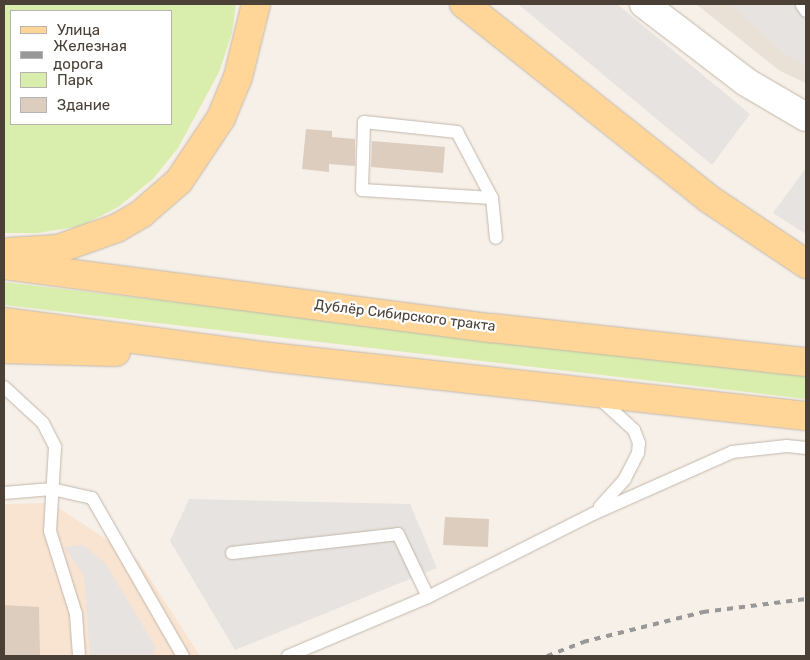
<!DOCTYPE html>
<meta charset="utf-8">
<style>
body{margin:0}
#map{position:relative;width:810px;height:660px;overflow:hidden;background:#f6f0e8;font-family:Rubik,sans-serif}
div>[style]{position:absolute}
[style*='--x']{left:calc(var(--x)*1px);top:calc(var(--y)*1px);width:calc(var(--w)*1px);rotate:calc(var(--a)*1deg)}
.residential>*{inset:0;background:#eae1d6}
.commercial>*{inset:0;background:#f9e4d2}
.green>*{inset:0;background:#d9eead}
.parking>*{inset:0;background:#e7e3e0}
.building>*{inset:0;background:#dccdbf}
.roads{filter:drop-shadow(0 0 1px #c3b7aa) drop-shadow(0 0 1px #c3b7aa)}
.service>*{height:12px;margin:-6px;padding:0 6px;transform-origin:6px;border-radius:6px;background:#fff}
.tertiary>*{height:28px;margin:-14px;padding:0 14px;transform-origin:14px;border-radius:14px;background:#fff}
.primary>*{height:28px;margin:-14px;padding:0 14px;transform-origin:14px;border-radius:14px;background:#ffd598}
.rail>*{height:4px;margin-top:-2px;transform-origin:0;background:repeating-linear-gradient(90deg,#989898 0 6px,transparent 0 12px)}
span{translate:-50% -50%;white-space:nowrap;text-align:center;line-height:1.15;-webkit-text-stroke:4.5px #fff;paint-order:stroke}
.street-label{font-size:14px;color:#4a4036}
.frame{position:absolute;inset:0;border:5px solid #4a4036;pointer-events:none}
.legend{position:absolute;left:10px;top:10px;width:162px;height:115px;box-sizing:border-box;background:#fff;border:1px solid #b7b3af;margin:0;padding:6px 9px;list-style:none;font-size:15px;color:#4a4036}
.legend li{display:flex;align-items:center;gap:10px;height:25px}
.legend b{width:25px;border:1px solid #b7b3af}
</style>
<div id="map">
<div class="residential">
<i style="clip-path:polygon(696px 4px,806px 4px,806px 83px,780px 71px)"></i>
</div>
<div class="commercial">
<i style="clip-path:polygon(51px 503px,138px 560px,200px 656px,4px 656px,4px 504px)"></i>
</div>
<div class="green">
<i style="clip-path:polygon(evenodd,4px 4px,236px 4px,232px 33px,219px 72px,178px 148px,153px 179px,118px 207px,81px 226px,38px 233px,4px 233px,4px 4px,11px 11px,171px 11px,171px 124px,11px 124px,11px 11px)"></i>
<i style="clip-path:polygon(4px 282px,806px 376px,806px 399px,4px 305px)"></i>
</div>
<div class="parking">
<i style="clip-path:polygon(518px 4px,617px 4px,750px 114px,712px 165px)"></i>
<i style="clip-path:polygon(730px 4px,806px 4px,806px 66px,788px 57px)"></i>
<i style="clip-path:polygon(806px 168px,806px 234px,773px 213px)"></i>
<i style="clip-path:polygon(189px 499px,410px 504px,437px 568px,235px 650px,170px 541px)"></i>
<i style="clip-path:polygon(83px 545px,106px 564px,156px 648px,151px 656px,90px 656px,84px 576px,64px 547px)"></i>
</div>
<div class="building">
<i style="clip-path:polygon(306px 129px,332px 131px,332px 137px,355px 139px,355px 166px,329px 164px,329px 172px,302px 169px)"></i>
<i style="clip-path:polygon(372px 141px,445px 147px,443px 173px,371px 167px)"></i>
<i style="clip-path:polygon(445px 517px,489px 519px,488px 547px,443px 545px)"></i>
<i style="clip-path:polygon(4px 605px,39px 607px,40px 656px,4px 656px)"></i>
</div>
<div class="roads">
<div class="service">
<i style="--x:805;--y:4;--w:3;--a:162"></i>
<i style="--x:802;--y:5;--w:7;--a:56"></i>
<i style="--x:492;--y:198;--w:130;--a:-176.5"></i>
<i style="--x:362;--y:190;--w:68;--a:-88.3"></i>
<i style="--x:364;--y:122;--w:94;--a:6.1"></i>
<i style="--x:457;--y:132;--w:75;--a:62.1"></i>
<i style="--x:492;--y:198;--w:40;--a:84.3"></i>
<i style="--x:4;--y:387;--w:53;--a:42.7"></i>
<i style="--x:43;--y:423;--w:27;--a:63"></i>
<i style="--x:55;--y:447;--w:84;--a:93.4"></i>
<i style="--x:50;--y:531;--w:87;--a:72.6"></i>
<i style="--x:76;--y:614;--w:42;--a:85.9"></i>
<i style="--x:600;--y:399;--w:46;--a:42.4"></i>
<i style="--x:634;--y:430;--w:14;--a:69"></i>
<i style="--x:639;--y:443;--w:10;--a:96"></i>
<i style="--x:638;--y:453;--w:29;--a:117"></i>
<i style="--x:625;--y:479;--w:38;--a:132"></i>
<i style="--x:4;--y:493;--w:48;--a:-4.8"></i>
<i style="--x:52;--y:489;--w:41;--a:12.7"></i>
<i style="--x:92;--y:498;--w:182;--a:60.1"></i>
<i style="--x:232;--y:553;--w:167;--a:-6.5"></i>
<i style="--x:398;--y:534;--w:70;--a:64.5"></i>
<i style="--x:288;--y:656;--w:152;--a:-22.9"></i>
<i style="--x:428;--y:597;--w:185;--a:-26.7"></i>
<i style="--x:593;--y:514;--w:152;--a:-24"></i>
<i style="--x:732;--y:452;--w:55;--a:-6.2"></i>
<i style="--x:787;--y:446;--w:19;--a:6"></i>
</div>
<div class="tertiary">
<i style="--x:644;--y:4;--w:128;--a:37.4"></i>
<i style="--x:746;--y:82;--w:69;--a:30.3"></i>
</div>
<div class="primary">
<i style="--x:464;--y:4;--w:313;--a:38.5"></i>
<i style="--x:709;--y:199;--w:117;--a:33.8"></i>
<i style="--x:9;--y:252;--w:49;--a:-3.5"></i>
<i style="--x:58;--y:249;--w:63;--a:-19.6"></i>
<i style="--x:117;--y:228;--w:28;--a:-30"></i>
<i style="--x:141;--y:214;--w:50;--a:-41"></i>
<i style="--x:179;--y:181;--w:76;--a:-56.3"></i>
<i style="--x:221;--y:118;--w:44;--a:-67.5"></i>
<i style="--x:238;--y:77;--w:75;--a:-76.1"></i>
<i style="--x:4;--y:265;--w:492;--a:7.4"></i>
<i style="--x:492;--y:328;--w:316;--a:6.2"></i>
<i style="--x:4;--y:322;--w:268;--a:7.5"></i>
<i style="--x:270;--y:357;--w:539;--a:6.28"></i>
<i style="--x:4;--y:349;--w:112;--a:1.5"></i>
</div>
</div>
<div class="rail">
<i style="--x:547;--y:656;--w:39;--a:-21"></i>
<i style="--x:583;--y:642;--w:124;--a:-14"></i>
<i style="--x:703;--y:612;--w:104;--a:-7.2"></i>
</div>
<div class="street-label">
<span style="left:405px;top:316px;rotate:7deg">Дублёр Сибирского тракта</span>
</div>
<div class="frame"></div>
<ul class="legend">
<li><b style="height:6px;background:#ffd598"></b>Улица</li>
<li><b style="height:6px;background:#989898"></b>Железная дорога</li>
<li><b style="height:14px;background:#d9eead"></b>Парк</li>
<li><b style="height:14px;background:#dccdbf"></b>Здание</li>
</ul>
</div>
